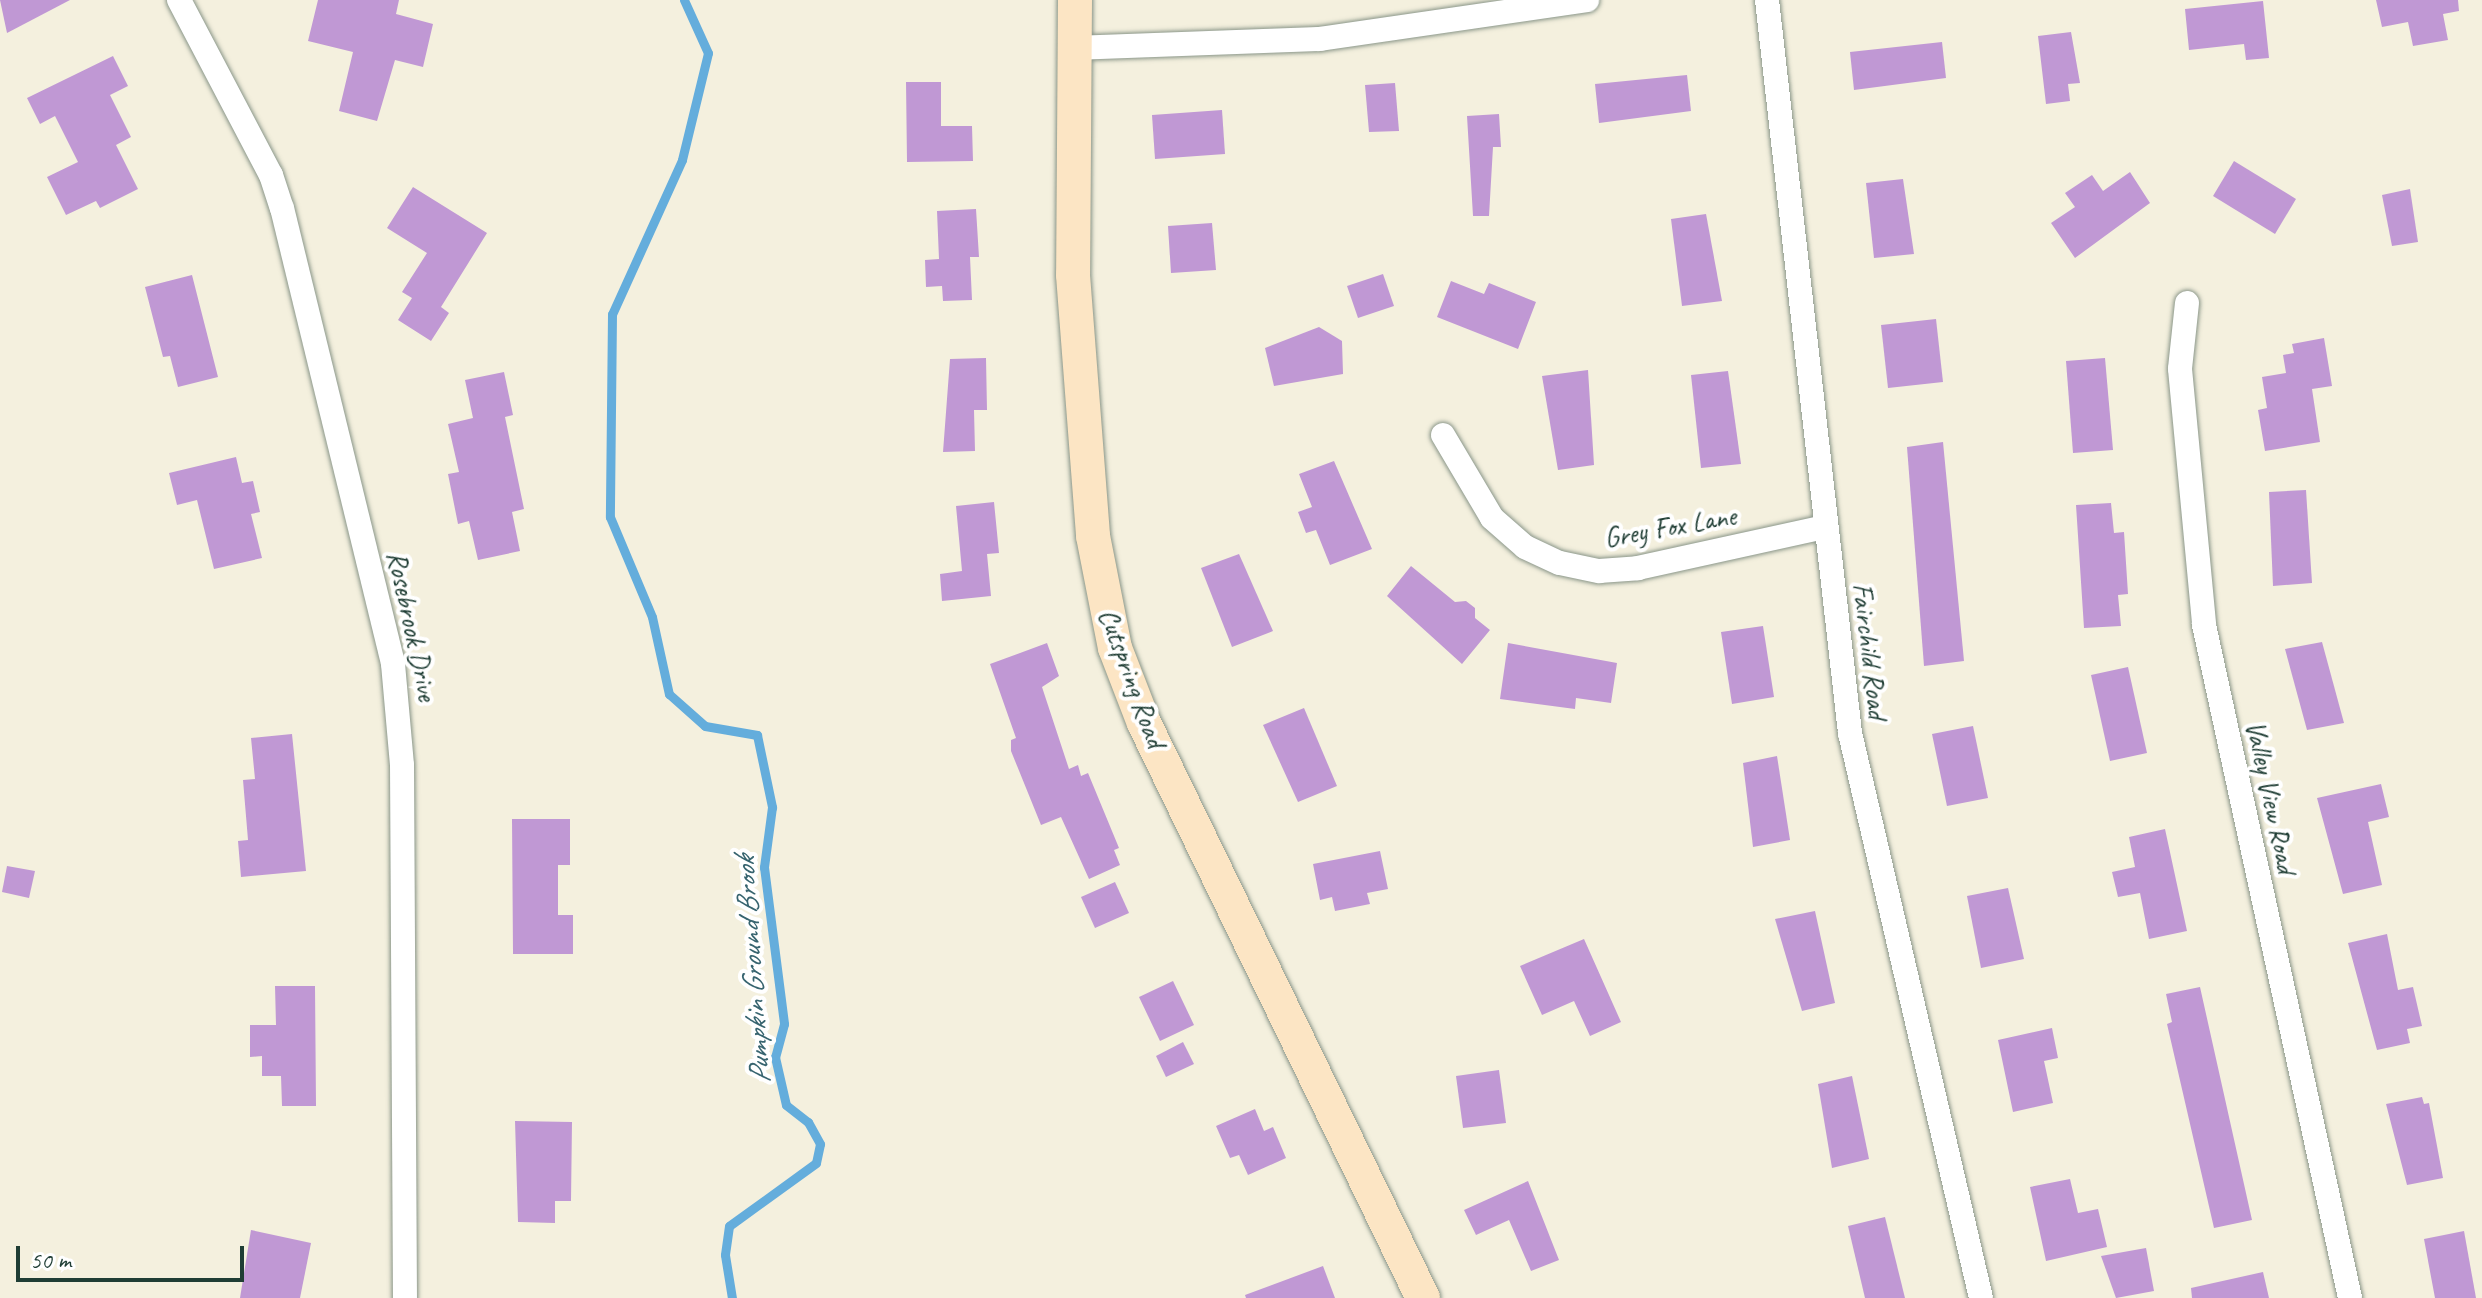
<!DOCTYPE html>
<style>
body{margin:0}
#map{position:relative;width:2482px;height:1298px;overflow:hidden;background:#f4f0de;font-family:Caveat,sans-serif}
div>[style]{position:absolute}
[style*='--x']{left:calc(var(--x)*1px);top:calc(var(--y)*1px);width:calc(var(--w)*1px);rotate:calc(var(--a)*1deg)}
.stream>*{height:9px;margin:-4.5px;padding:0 4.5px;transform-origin:4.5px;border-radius:4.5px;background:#64addc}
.building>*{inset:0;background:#c098d4}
.roads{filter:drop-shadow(0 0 2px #8a9689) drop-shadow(0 0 2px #8a9689)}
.street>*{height:24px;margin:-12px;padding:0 12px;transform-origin:12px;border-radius:12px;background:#fff}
.secondary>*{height:34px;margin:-17px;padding:0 17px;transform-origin:17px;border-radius:17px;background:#fce5c4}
span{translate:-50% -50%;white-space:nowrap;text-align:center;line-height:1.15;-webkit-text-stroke:8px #fff;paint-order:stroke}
.street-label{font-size:28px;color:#1f3d34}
.water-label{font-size:30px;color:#37646f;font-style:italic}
.scale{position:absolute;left:16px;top:1246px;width:228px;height:36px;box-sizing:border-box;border:4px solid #1f3d34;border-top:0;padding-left:10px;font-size:24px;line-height:28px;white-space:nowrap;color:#1f3d34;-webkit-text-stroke:6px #fff;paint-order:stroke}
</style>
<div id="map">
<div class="stream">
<i style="--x:684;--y:0;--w:58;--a:65.6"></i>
<i style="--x:708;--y:53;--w:110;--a:103.7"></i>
<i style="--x:682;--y:160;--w:169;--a:114.4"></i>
<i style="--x:612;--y:314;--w:203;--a:90.6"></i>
<i style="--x:610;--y:517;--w:108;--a:67.2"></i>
<i style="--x:652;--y:617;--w:79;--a:77.6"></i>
<i style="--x:669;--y:694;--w:48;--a:41.6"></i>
<i style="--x:705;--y:726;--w:53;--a:9.8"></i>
<i style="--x:757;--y:735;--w:74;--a:78.2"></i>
<i style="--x:772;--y:807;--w:61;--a:97.6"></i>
<i style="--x:764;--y:867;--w:158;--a:82.7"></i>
<i style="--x:784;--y:1024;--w:34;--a:105"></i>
<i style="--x:775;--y:1057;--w:49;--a:77.1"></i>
<i style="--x:786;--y:1105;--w:28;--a:38"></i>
<i style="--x:808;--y:1122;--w:25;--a:61"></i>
<i style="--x:820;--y:1144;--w:19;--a:102"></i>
<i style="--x:816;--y:1163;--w:107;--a:144.1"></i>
<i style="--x:729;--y:1226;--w:29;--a:98"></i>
<i style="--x:725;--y:1255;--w:44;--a:80.8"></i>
</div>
<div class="building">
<i style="clip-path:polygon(0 0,70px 0,7px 33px)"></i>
<i style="clip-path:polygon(318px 0,399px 0,396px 14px,433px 24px,423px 67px,395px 60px,377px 121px,339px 111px,353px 52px,308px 41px)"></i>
<i style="clip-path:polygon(2376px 0,2458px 0,2459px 11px,2443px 14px,2448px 40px,2413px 46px,2408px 22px,2382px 27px)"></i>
<i style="clip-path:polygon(2263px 1px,2269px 58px,2246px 60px,2244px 44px,2189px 50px,2185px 9px)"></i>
<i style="clip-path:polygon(2071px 32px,2080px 83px,2068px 84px,2070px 101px,2046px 104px,2038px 36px)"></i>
<i style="clip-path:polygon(1942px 42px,1946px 78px,1854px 90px,1850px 52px)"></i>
<i style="clip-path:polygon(113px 56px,128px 86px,110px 95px,131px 137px,116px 145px,138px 189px,100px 208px,96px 201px,66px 215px,47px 177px,78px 162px,55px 116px,40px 124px,27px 98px)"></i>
<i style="clip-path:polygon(1687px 75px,1691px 111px,1599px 123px,1595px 84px)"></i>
<i style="clip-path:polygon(906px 82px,941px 82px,941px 126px,972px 126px,973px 161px,907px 162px)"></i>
<i style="clip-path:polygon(1395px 83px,1399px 131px,1369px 132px,1365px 85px)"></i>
<i style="clip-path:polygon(1222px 110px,1225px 154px,1155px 159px,1152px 115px)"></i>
<i style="clip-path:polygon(1499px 114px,1501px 147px,1493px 147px,1489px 216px,1473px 216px,1467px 116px)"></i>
<i style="clip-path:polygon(2234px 161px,2296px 199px,2275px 234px,2213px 196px)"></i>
<i style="clip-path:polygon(2130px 172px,2150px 203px,2075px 258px,2051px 223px,2075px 207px,2065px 193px,2092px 175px,2103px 191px)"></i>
<i style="clip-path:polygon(1903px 179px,1914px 254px,1874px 258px,1866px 183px)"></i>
<i style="clip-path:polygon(413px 187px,487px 233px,441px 307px,449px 313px,431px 341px,398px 320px,412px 298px,402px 292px,427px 253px,387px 228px)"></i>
<i style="clip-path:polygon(2410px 189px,2418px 242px,2392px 246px,2382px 195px)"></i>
<i style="clip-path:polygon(976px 209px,979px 257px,970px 257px,972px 300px,943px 301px,942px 286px,926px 287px,925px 260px,939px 259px,937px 211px)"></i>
<i style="clip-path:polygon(1706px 214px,1722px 301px,1682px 306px,1671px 219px)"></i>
<i style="clip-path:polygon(1212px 223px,1216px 270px,1171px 273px,1168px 226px)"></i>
<i style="clip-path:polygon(1383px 274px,1394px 306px,1358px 318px,1347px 286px)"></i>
<i style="clip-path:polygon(192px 275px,218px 377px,178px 387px,170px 356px,163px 357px,145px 287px)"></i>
<i style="clip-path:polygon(1451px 281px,1484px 294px,1489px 283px,1536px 302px,1518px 349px,1437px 317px)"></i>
<i style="clip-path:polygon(1936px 319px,1943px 382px,1888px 388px,1881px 325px)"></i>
<i style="clip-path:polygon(1319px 327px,1342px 341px,1343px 374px,1274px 386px,1265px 348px)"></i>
<i style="clip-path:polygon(2324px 338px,2332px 386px,2312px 389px,2320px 442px,2265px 451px,2258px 410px,2267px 408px,2262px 377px,2286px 373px,2283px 355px,2294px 353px,2292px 344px)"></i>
<i style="clip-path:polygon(986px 358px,987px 410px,974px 410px,975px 451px,943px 452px,950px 359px)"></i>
<i style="clip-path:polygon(2105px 358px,2113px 450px,2073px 453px,2066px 361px)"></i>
<i style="clip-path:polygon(1588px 370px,1594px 465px,1558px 470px,1542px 376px)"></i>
<i style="clip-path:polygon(1728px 371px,1741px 464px,1701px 468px,1691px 375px)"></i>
<i style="clip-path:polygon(504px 372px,513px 415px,505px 417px,524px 509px,512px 512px,520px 551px,478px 560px,469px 521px,458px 524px,448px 474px,459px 472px,448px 424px,473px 418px,465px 380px)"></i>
<i style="clip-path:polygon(1943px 442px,1964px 661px,1924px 666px,1907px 447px)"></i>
<i style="clip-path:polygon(236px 457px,242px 483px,253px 481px,260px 512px,251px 514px,262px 558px,214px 569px,197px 500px,177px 505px,169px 473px)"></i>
<i style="clip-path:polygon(1334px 461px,1372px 549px,1330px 565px,1316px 530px,1306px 533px,1298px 512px,1312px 507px,1299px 474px)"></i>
<i style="clip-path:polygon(2306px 490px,2312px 583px,2273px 586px,2269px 492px)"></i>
<i style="clip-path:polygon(994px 502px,999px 553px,987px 554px,991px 596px,942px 601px,940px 574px,962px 571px,956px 506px)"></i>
<i style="clip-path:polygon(2111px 503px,2114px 533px,2124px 532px,2128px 594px,2118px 595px,2121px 626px,2084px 628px,2076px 505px)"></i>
<i style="clip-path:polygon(1239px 554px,1273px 631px,1232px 647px,1201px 568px)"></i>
<i style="clip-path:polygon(1411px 566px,1455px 602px,1466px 601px,1475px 608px,1475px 618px,1490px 630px,1462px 664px,1387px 596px)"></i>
<i style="clip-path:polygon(1763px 626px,1774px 697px,1732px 704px,1721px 632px)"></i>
<i style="clip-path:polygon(2322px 642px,2344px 723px,2307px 730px,2285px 649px)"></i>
<i style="clip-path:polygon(1047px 643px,1059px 676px,1042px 687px,1069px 769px,1078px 765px,1081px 776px,1088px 773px,1119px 848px,1114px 850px,1120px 865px,1089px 879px,1061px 817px,1041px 825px,1011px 751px,1011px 740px,1016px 738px,990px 664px)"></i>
<i style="clip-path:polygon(1508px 643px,1617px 663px,1611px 703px,1576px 698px,1575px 709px,1500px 699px)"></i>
<i style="clip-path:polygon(2128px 667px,2147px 753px,2110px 761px,2091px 675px)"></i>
<i style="clip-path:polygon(1304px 708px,1337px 786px,1298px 802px,1263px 725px)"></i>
<i style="clip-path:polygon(1973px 726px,1988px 798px,1947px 806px,1932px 734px)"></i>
<i style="clip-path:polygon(292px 734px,306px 871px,241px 877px,238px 841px,248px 840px,243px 780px,255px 779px,251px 738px)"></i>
<i style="clip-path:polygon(1777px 756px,1790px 840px,1753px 847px,1743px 763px)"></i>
<i style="clip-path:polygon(2381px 784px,2389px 817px,2368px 822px,2382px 885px,2343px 894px,2317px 798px)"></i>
<i style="clip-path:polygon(512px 819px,570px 819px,570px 865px,558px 865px,558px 915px,573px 915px,573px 954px,513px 954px)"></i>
<i style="clip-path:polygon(2165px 829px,2187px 931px,2149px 939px,2140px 893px,2118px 897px,2112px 872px,2135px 867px,2129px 837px)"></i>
<i style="clip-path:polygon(1380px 851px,1388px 889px,1367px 893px,1370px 904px,1335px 911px,1332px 897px,1320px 900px,1313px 864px)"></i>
<i style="clip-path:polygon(7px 866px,35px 871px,29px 898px,2px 892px)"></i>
<i style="clip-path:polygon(1115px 882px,1129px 913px,1095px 928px,1081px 897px)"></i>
<i style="clip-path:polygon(2008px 888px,2024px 959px,1981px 968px,1967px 896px)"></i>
<i style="clip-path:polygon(1815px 911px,1835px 1003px,1802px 1011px,1775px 919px)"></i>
<i style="clip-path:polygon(2387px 934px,2398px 990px,2413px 987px,2422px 1026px,2407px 1029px,2410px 1043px,2377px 1050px,2348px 943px)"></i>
<i style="clip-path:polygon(1584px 939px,1621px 1022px,1590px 1036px,1574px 1001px,1542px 1015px,1520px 966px)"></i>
<i style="clip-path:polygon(1173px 981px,1194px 1025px,1160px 1041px,1139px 997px)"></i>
<i style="clip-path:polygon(275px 986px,315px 986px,316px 1106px,282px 1106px,281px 1076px,262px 1076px,262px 1056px,250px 1057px,250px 1025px,276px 1025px)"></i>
<i style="clip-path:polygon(2200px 987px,2252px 1220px,2214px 1228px,2167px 1024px,2172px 1022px,2166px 994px)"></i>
<i style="clip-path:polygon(2052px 1028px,2058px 1058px,2044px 1061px,2053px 1103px,2013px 1112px,1998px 1040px)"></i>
<i style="clip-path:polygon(1183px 1042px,1194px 1064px,1166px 1077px,1156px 1056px)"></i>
<i style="clip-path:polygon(1499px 1070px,1506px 1123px,1463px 1128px,1456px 1076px)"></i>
<i style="clip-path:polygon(1852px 1076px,1869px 1159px,1832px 1168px,1818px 1084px)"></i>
<i style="clip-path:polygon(2422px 1097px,2424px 1104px,2429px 1103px,2443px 1178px,2407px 1185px,2386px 1104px)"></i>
<i style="clip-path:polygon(1255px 1109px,1264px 1131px,1273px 1127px,1286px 1158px,1248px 1175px,1239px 1155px,1230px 1158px,1216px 1126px)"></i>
<i style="clip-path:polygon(515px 1121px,572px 1122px,571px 1201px,555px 1201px,555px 1223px,518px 1222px)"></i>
<i style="clip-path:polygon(2070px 1179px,2078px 1213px,2098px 1209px,2107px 1247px,2046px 1261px,2030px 1187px)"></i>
<i style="clip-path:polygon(1528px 1181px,1559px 1260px,1531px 1271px,1509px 1220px,1476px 1235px,1464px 1210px)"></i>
<i style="clip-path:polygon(1885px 1217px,1905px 1298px,1865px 1298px,1848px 1226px)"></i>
<i style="clip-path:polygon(251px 1230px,311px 1243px,300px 1298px,240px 1298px)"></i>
<i style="clip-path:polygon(2464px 1231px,2476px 1298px,2435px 1298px,2424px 1239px)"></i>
<i style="clip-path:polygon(2146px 1248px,2154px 1291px,2116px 1298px,2101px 1256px)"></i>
<i style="clip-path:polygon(1323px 1266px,1335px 1298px,1246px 1298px,1245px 1295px)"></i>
<i style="clip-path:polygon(2263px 1272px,2269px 1298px,2192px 1298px,2191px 1288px)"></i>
</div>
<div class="roads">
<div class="street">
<i style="--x:179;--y:0;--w:198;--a:62.3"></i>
<i style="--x:271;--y:175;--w:35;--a:72"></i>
<i style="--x:282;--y:208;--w:469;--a:76.3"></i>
<i style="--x:393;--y:664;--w:101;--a:84.9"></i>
<i style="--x:402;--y:765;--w:533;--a:89.68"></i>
<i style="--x:1767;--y:0;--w:738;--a:83.54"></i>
<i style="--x:1850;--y:733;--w:580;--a:76.95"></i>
<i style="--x:1071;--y:48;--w:249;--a:-2.1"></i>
<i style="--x:1320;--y:39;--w:270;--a:-8.3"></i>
<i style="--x:2187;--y:303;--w:66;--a:96.1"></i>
<i style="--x:2180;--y:369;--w:257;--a:84.6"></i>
<i style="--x:2204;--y:625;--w:689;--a:77.76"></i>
<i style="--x:1443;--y:435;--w:96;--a:59.4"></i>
<i style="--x:1492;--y:518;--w:44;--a:41.3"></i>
<i style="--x:1525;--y:547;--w:38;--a:25"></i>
<i style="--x:1560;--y:563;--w:40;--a:12"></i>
<i style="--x:1599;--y:571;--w:39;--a:-4"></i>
<i style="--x:1638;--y:568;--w:190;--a:-12.4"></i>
</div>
<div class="secondary">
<i style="--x:1075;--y:0;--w:275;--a:90.4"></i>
<i style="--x:1073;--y:275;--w:262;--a:85.6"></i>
<i style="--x:1093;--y:536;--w:114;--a:78.9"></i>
<i style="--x:1115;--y:648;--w:80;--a:68.9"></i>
<i style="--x:1144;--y:723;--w:639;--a:64.12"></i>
</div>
</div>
<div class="street-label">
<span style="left:1670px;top:527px;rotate:-10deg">Grey Fox Lane</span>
<span style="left:412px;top:626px;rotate:78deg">Rosebrook Drive</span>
<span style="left:1870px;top:651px;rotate:83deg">Fairchild Road</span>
<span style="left:1132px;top:678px;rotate:70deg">Cutspring Road</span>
<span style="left:2271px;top:797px;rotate:78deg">Valley View Road</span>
</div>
<div class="water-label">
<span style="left:752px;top:970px;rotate:-94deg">Pumpkin Ground Brook</span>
</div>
<div class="scale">50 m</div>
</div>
